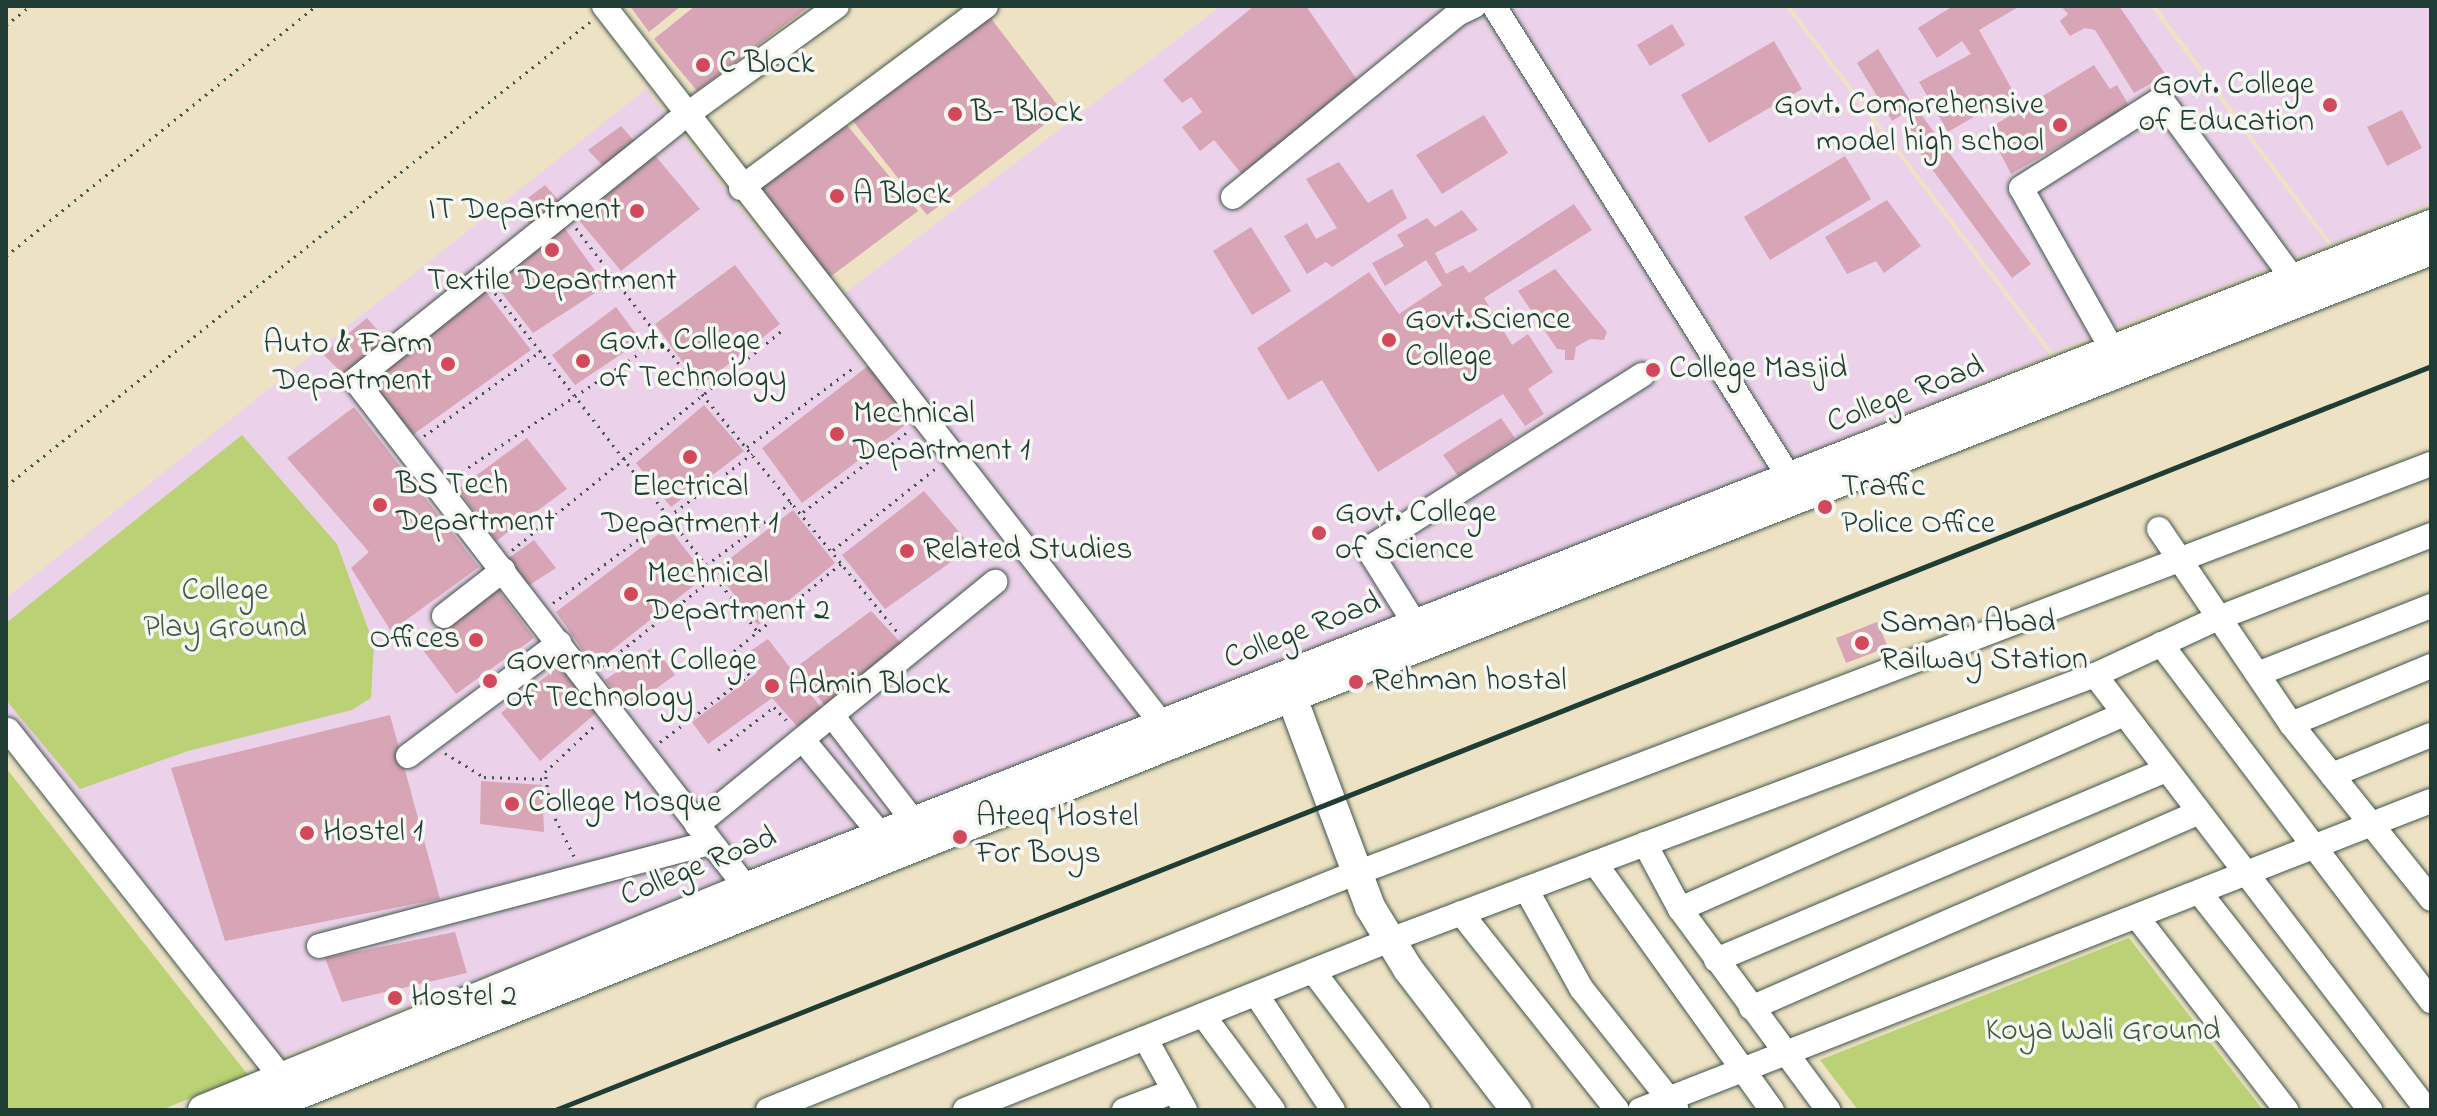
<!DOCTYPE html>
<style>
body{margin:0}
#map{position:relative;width:2437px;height:1116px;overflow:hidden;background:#eee2c4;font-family:"Indie Flower",sans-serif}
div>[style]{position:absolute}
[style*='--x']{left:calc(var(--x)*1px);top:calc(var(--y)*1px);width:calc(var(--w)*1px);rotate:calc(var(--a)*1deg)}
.built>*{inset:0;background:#ecd1ea}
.green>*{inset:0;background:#bbd175}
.building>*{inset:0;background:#d7a5b5}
.path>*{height:3px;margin-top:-1.5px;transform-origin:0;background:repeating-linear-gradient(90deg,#3e564a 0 2px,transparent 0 8px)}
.roads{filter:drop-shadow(0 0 2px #3e564a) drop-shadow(0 0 2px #3e564a)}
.minor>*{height:24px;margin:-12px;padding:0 12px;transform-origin:12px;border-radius:12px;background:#fff}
.major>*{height:30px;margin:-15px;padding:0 15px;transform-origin:15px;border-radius:15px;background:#fff}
.rail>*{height:5px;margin:-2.5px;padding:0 2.5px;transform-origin:2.5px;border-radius:2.5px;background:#1f3d34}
.dots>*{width:22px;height:22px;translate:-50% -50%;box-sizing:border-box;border:4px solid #f6f6f2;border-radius:50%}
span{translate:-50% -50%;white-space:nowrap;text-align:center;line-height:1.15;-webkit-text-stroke:7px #f6f6f2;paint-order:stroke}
.poi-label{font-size:32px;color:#1f3d34}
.left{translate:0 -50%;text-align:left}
.right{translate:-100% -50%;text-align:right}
.street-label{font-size:32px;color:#1f3d34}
.park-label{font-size:32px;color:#3e5b41}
.frame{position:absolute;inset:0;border:8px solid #1f3d34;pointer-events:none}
</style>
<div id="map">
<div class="built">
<i style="clip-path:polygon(1221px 6px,1785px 6px,2050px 355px,1170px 711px,840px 297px)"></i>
<i style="clip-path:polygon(1790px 6px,2150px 6px,2328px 245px,2053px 352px)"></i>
<i style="clip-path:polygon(2156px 6px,2431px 6px,2431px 203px,2332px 244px)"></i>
<i style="clip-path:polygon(646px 89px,1144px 717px,276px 1059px,6px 734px,6px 598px)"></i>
</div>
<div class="green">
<i style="clip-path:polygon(242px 435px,337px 544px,374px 645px,371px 698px,352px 710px,188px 751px,80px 789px,6px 700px,6px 623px)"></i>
<i style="clip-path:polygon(6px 768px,248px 1075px,161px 1110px,6px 1110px)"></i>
<i style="clip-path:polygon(2129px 938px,2263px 1110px,1858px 1110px,1820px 1060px)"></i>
</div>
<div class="building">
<i style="clip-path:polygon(630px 6px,681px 6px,649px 32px)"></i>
<i style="clip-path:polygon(695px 6px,810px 6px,697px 91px,654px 39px)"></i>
<i style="clip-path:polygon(1254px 6px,1306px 6px,1360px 84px,1245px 178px,1214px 140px,1200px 151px,1182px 127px,1202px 112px,1191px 97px,1182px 103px,1163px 80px)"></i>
<i style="clip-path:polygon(1953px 6px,2020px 6px,1979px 30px,2014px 93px,1948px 132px,1919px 82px,1971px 54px,1962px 41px,1937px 58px,1918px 28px)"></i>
<i style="clip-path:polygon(2061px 6px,2119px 6px,2166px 75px,2134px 93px,2095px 30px,2085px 28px,2070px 36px,2060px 21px,2068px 14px)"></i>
<i style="clip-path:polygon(983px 8px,1062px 111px,927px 215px,849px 116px)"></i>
<i style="clip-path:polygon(1672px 24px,1685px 45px,1650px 66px,1637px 45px)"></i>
<i style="clip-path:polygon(1774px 41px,1802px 89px,1709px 143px,1681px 95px)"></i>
<i style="clip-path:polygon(1878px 49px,1914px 107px,1892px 121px,1857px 63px)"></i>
<i style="clip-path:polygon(2094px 65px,2110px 89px,2117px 85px,2129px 106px,2011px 174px,1988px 129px)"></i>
<i style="clip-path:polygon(2402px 110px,2422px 148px,2387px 166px,2367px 127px)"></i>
<i style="clip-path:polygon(1920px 113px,2031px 264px,2012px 278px,1901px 127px)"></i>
<i style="clip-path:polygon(1484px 115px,1508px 153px,1442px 194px,1416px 155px)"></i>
<i style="clip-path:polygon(842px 119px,918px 211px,826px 280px,757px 181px)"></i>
<i style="clip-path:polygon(621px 126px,636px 143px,605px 168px,588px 150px)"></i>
<i style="clip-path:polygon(653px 153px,700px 209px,621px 271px,573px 213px)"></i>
<i style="clip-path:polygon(1845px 156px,1871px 199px,1770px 260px,1744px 217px)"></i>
<i style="clip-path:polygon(1339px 162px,1368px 203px,1392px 189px,1407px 218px,1332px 267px,1326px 262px,1307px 274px,1284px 236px,1307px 223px,1316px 239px,1337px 228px,1306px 179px)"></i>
<i style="clip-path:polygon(545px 185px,562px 204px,531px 225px,516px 207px)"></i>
<i style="clip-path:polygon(1887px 200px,1921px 246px,1884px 273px,1876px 261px,1847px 274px,1825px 237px)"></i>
<i style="clip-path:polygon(1574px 204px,1592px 230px,1484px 298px,1512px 345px,1528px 334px,1553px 372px,1528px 389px,1544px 414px,1525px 426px,1503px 394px,1378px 472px,1322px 380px,1288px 400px,1257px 348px,1369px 272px,1399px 314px,1442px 285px,1426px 260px,1385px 286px,1372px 263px,1404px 246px,1397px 235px,1427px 218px,1435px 227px,1462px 210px,1478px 230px,1435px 253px,1446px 274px,1463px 265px,1469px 273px)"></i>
<i style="clip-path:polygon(560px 222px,606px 286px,533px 333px,490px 278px)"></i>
<i style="clip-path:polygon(1251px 227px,1291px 291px,1252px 315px,1213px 251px)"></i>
<i style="clip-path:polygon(735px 265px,780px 324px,700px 386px,655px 324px)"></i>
<i style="clip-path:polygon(1555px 269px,1607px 332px,1604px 340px,1590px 339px,1576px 347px,1574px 360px,1565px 360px,1565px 350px,1557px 349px,1518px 291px)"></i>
<i style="clip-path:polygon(483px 288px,531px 350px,411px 436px,366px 377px)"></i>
<i style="clip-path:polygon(616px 307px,641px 341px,575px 385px,552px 355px)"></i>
<i style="clip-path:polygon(367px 318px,387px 341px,346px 377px,323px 354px)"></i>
<i style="clip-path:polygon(868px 366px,912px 420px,802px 503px,762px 448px)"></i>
<i style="clip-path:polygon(704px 405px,744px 451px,671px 507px,636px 463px)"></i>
<i style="clip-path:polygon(354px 407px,479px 567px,391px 631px,351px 568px,369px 552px,287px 458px)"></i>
<i style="clip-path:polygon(1501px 418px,1515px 438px,1458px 476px,1443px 455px)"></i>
<i style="clip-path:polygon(527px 438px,567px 489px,496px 541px,458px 489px)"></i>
<i style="clip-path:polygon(924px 491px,972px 547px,885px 609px,842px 555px)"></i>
<i style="clip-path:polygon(793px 510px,835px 563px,758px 625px,715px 570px)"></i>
<i style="clip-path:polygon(668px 527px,706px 576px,593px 665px,556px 612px)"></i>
<i style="clip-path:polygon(534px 540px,556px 568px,528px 586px,506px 560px)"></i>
<i style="clip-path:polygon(495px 586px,534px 638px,456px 694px,417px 642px)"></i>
<i style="clip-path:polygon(871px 611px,902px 644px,826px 707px,795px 668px)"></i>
<i style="clip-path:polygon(1877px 622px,1888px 647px,1846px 663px,1836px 638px)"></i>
<i style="clip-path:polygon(768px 639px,828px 717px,804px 734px,772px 698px,708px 744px,692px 722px,757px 673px,743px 656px)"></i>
<i style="clip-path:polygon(654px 646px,675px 675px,628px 709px,605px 680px)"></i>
<i style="clip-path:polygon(564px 662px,602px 708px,540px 761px,501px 713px)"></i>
<i style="clip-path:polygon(390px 715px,440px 899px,225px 941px,171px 768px)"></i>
<i style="clip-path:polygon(481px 781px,542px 785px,544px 832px,480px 824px)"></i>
<i style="clip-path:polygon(455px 932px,467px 973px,342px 1002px,325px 958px)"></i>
</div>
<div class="path">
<i style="--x:6;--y:25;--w:31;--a:-38"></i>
<i style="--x:576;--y:228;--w:208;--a:52.8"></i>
<i style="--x:702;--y:394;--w:312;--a:50.6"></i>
<i style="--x:6;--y:256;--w:398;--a:-38.9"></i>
<i style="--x:495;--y:293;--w:429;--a:52.2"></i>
<i style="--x:424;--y:436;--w:145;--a:-36"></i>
<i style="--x:747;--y:447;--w:132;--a:-36.7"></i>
<i style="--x:455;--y:476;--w:247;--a:-33.6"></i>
<i style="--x:6;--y:486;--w:747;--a:-38.48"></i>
<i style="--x:803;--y:512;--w:133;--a:-37.6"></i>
<i style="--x:512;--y:550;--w:350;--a:-39.1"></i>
<i style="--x:833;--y:550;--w:130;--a:-38.5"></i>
<i style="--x:706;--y:565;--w:108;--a:-36.3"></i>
<i style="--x:553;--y:603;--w:249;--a:-36.8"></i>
<i style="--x:602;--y:666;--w:144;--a:-38.5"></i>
<i style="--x:660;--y:742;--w:111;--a:-37"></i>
<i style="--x:749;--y:675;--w:28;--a:-122"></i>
<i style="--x:734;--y:651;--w:139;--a:-39.2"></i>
<i style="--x:718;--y:750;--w:71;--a:-37.5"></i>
<i style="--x:774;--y:707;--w:21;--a:47"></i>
<i style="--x:445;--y:753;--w:46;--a:31.6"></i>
<i style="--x:484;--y:777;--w:62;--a:1.8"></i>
<i style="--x:574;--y:856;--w:51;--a:-116.6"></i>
<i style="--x:551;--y:810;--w:38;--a:-99"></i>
<i style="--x:545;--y:772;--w:67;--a:-43.2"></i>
</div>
<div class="roads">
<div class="minor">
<i style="--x:604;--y:6;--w:909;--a:52.15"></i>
<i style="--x:1494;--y:6;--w:559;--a:57.93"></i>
<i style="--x:741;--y:188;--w:305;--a:-36.6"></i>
<i style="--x:1233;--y:197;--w:289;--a:-39.2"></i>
<i style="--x:1457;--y:14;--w:19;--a:-25"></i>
<i style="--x:2113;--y:351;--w:187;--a:-119.4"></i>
<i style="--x:2021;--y:188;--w:166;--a:-32.4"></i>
<i style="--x:2161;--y:99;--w:223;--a:53.7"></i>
<i style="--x:2159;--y:529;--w:235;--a:55.9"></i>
<i style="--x:2291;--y:724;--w:224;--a:51.3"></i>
<i style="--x:444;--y:616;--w:75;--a:-37.9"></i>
<i style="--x:1417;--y:627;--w:92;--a:-122.1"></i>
<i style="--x:1368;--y:549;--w:325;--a:-32.4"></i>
<i style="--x:2161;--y:644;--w:448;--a:52.9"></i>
<i style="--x:2260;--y:673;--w:184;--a:-21.4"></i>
<i style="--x:2095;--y:675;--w:547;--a:52.65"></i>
<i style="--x:834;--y:718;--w:133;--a:52.4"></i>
<i style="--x:2291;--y:724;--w:152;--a:-22.5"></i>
<i style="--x:8;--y:730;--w:443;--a:51.8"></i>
<i style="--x:803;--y:740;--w:123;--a:50.6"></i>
<i style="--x:408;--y:756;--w:189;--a:-36.8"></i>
<i style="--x:2332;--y:775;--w:107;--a:-22"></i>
<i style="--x:697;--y:825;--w:385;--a:-39.2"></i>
<i style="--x:1645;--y:844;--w:74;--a:61.7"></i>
<i style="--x:1680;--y:909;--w:250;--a:53.6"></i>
<i style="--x:1595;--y:863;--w:304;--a:54.4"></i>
<i style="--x:1357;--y:873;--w:1149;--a:-20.85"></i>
<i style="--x:1526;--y:889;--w:113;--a:60.9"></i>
<i style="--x:1581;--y:988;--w:153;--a:51.6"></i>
<i style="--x:2200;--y:893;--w:276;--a:51.9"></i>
<i style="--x:755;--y:899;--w:655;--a:-127.62"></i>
<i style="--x:355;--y:380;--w:409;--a:-38.7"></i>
<i style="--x:674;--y:124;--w:201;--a:-35.9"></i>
<i style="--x:1680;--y:909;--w:485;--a:-23.7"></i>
<i style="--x:1461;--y:913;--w:251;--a:51.6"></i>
<i style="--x:2137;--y:917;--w:244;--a:52.3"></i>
<i style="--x:319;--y:946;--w:404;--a:-14.8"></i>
<i style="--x:1716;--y:960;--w:488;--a:-22.9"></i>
<i style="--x:1313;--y:971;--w:174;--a:52.9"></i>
<i style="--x:1256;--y:994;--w:139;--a:56.4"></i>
<i style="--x:1751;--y:1008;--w:487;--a:-23.6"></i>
<i style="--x:1203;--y:1015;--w:118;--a:53.6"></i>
<i style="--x:1145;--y:1038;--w:82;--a:60.9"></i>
<i style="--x:768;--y:1110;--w:622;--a:-21.99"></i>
<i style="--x:965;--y:1110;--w:458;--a:-21.8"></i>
<i style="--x:1390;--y:940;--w:753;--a:-20.6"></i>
<i style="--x:2095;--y:675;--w:133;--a:-24.8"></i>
<i style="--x:2216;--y:619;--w:231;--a:-21.3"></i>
<i style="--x:1124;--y:1110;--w:53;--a:-20.8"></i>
<i style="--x:1640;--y:1110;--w:849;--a:-21.34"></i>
</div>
<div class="major">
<i style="--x:1292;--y:698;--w:223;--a:69.5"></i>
<i style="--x:1370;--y:907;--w:73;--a:58.5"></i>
<i style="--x:1408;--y:969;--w:178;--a:52.5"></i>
<i style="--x:203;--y:1110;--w:587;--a:-22.24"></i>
<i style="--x:746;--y:888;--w:1811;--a:-21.48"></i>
<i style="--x:259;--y:1110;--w:983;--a:-21.87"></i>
<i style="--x:1171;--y:744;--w:1353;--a:-21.41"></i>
</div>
</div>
<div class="rail">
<i style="--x:555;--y:1110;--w:2018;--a:-21.63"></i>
</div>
<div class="dots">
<i style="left:703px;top:65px;background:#d1495b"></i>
<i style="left:2330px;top:105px;background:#d1495b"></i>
<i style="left:955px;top:114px;background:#d1495b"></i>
<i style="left:2060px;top:125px;background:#d1495b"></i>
<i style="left:837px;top:196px;background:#d1495b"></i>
<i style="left:637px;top:211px;background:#d1495b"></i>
<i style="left:552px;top:250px;background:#d1495b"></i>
<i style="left:1389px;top:340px;background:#d1495b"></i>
<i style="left:583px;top:361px;background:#d1495b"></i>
<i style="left:448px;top:364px;background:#d1495b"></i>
<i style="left:1653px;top:370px;background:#d1495b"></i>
<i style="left:837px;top:434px;background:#d1495b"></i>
<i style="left:690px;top:457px;background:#d1495b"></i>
<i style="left:380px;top:505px;background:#d1495b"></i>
<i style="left:1825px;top:507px;background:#d1495b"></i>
<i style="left:1319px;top:533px;background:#d1495b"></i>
<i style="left:907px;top:551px;background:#d1495b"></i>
<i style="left:631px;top:594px;background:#d1495b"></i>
<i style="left:476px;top:640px;background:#d1495b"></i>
<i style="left:1862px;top:643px;background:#d1495b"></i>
<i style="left:490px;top:681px;background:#d1495b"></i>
<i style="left:1356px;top:682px;background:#d1495b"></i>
<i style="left:772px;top:686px;background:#d1495b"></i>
<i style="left:512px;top:804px;background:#d1495b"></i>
<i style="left:307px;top:833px;background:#d1495b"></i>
<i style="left:960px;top:837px;background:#d1495b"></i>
<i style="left:395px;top:998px;background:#d1495b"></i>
</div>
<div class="poi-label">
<span class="left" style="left:719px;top:65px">C Block</span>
<span class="right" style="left:2314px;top:105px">Govt. College<br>of Education</span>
<span class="right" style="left:2044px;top:125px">Govt. Comprehensive<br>model high school</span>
<span class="left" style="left:971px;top:114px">B- Block</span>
<span class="left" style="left:853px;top:196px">A Block</span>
<span class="right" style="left:621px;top:211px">IT Department</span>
<span style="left:552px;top:282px">Textile Department</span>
<span class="left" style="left:1405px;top:340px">Govt.Science<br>College</span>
<span class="left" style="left:599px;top:361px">Govt. College<br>of Technology</span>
<span class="right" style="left:432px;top:364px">Auto &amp; Farm<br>Department</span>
<span class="left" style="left:1669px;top:370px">College Masjid</span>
<span class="left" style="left:853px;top:434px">Mechnical<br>Department 1</span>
<span class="left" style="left:396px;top:505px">BS Tech<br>Department</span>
<span style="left:690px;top:507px">Electrical<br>Department 1</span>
<span class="left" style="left:1841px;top:507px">Traffic<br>Police Office</span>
<span class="left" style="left:1335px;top:533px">Govt. College<br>of Science</span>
<span class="left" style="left:923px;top:551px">Related Studies</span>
<span class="left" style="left:647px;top:594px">Mechnical<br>Department 2</span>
<span class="left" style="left:1880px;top:643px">Saman Abad<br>Railway Station</span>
<span class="right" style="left:460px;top:640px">Offices</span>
<span class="left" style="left:506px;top:681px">Government College<br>of Technology</span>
<span class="left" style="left:1372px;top:682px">Rehman hostal</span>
<span class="left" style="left:788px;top:686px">Admin Block</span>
<span class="left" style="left:528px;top:804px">College Mosque</span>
<span class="left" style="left:976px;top:837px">Ateeq Hostel<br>For Boys</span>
<span class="left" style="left:323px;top:833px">Hostel 1</span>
<span class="left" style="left:411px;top:998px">Hostel 2</span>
</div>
<div class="street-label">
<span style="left:1906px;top:396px;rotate:-21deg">College Road</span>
<span style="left:1303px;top:632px;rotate:-21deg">College Road</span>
<span style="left:699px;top:868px;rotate:-22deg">College Road</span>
</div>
<div class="park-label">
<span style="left:225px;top:611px">College<br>Play Ground</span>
<span style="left:2103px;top:1032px">Koya Wali Ground</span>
</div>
<div class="frame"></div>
</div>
